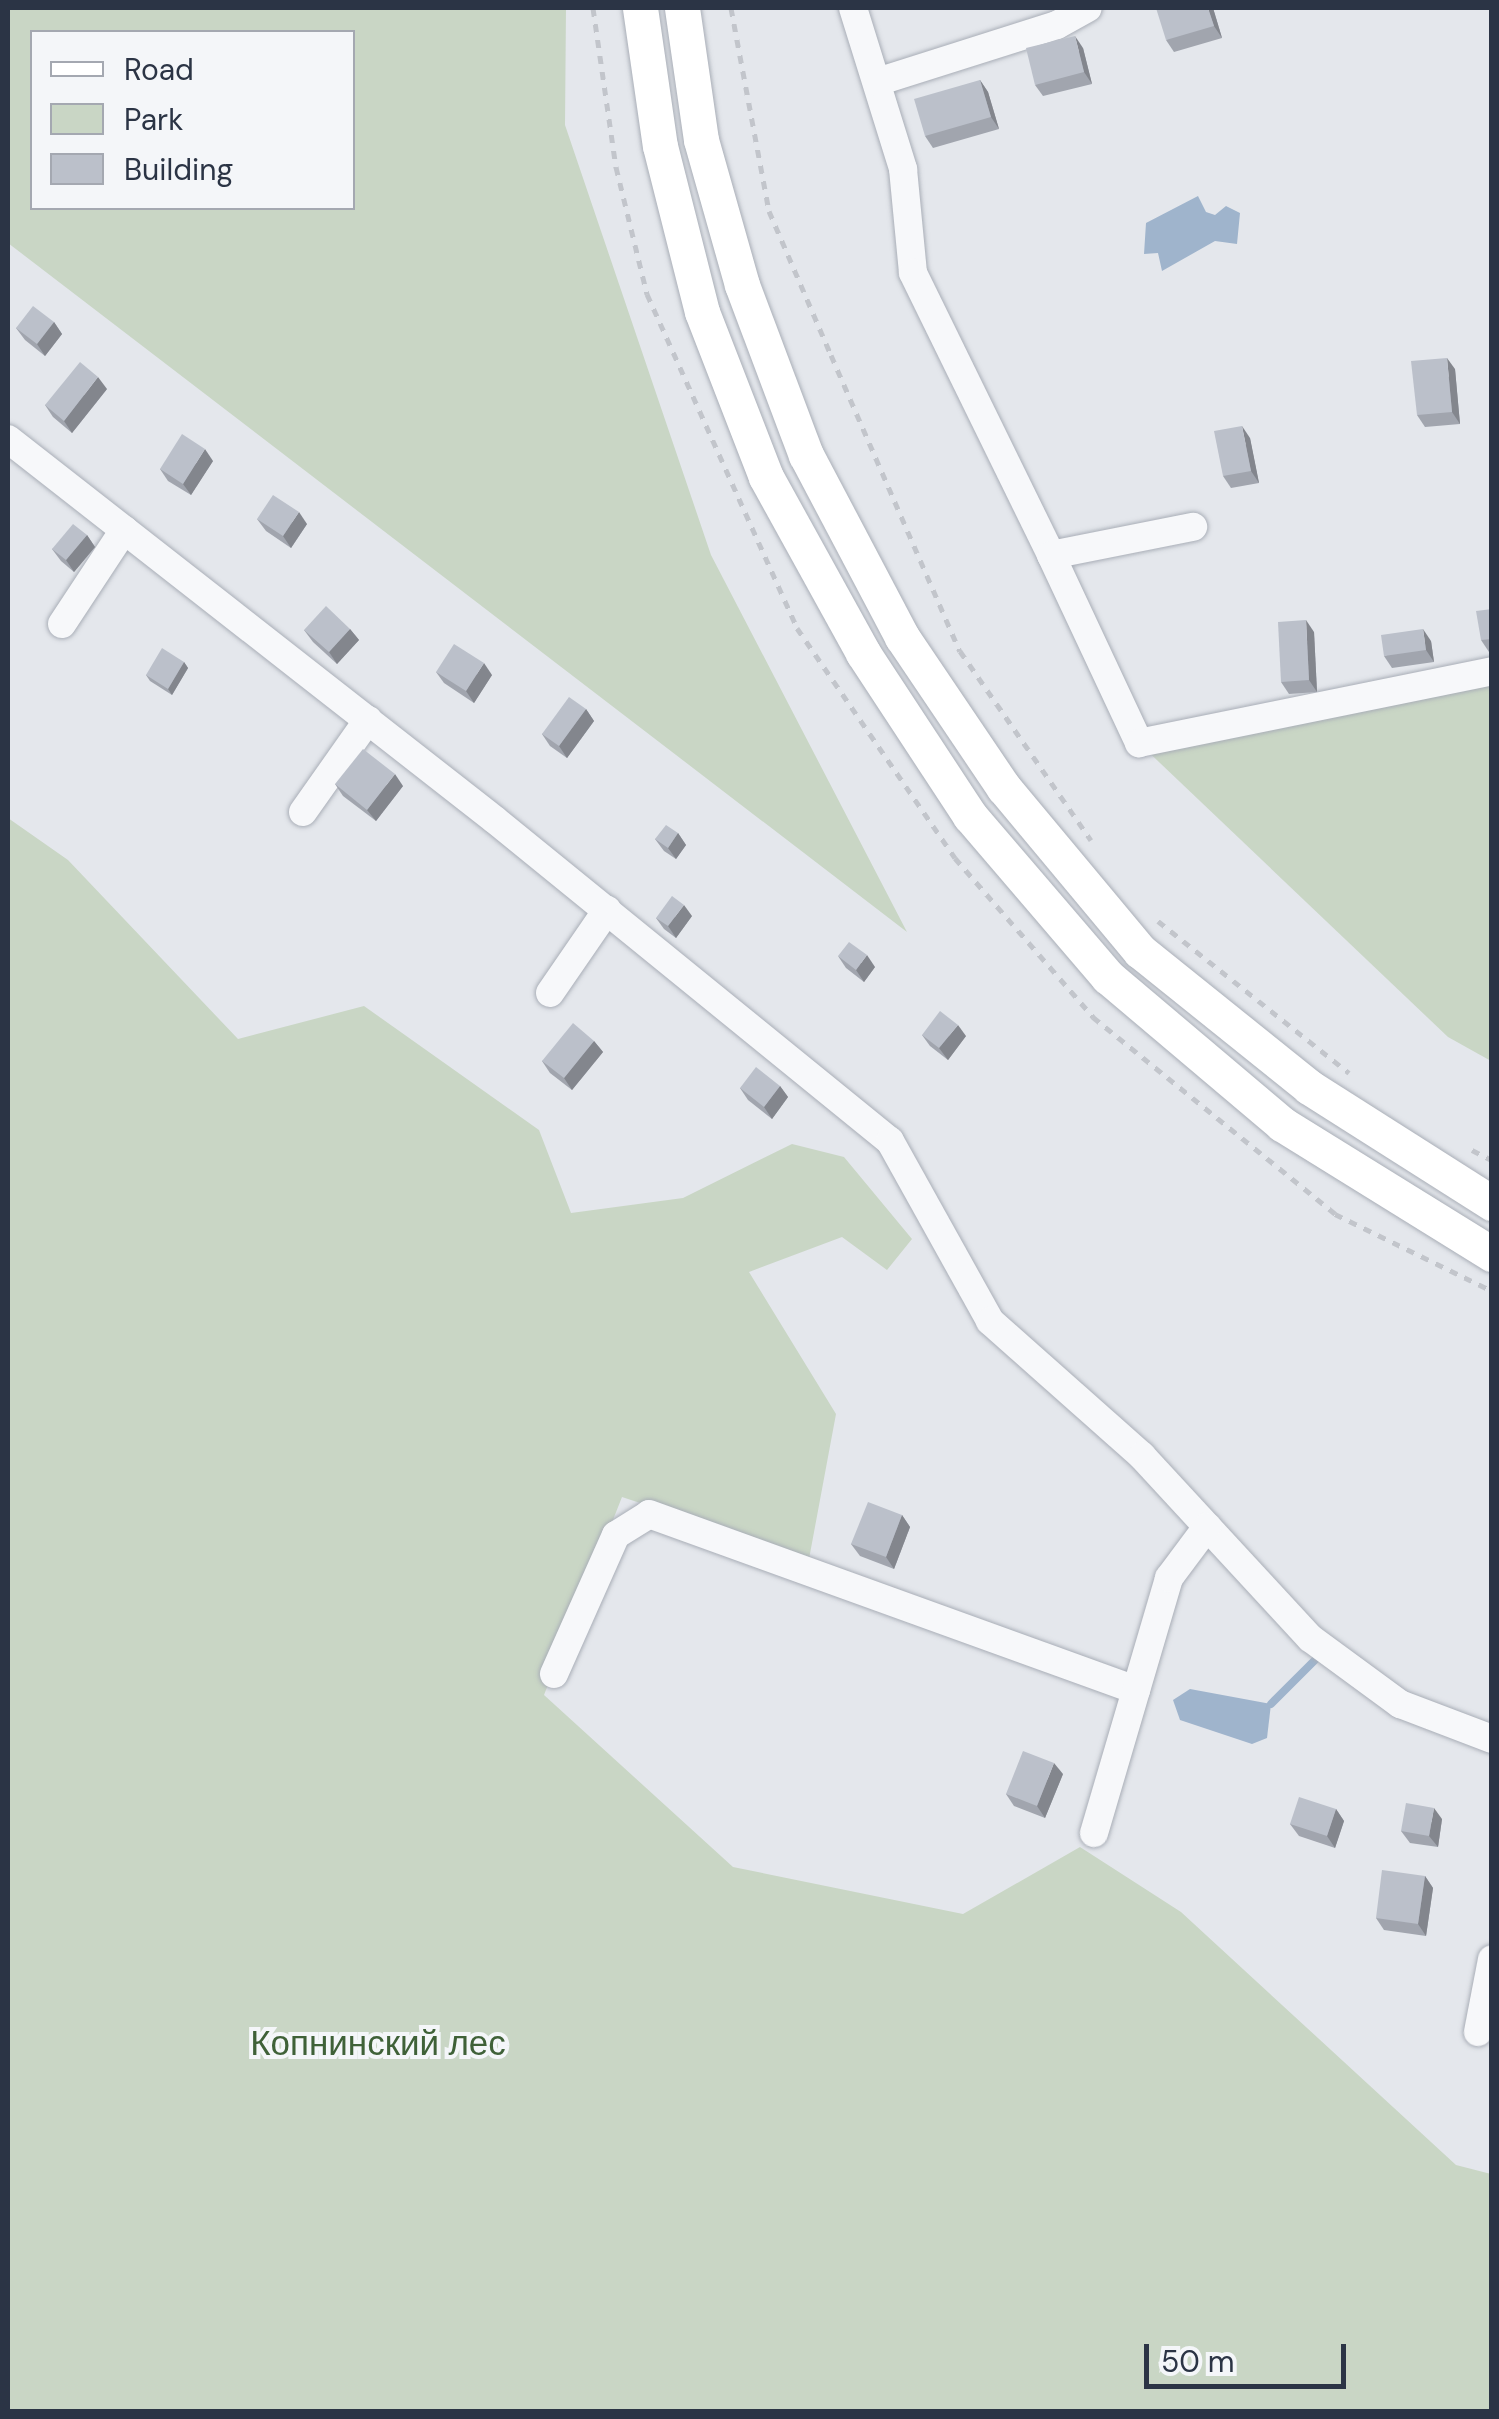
<!DOCTYPE html>
<meta charset="utf-8">
<style>
body{margin:0}
#map{position:relative;width:1499px;height:2419px;overflow:hidden;background:#e4e7ec;font-family:"DM Sans",sans-serif}
div>[style]{position:absolute}
[style*='--x']{left:calc(var(--x)*1px);top:calc(var(--y)*1px);width:calc(var(--w)*1px);rotate:calc(var(--a)*1deg)}
.green>*{inset:0;background:#c9d6c5}
.water>*{inset:0;background:#9fb4cc}
.stream>*{height:8px;margin:-4px;padding:0 4px;transform-origin:4px;border-radius:4px;background:#9fb4cc}
.path>*{height:5px;margin-top:-2.5px;transform-origin:0;background:repeating-linear-gradient(90deg,#c2c5cb 0 8px,transparent 0 16px)}
.roads{filter:drop-shadow(0 0 2px #a9aeb7) drop-shadow(0 0 2px #a9aeb7)}
.minor>*{height:28px;margin:-14px;padding:0 14px;transform-origin:14px;border-radius:14px;background:#f7f8fa}
.major>*{height:35px;margin:-17.5px;padding:0 17.5px;transform-origin:17.5px;border-radius:17.5px;background:#fff}
.wall>*{inset:0;background:#a1a5ae}
.shaded-wall>*{inset:0;background:#83868d}
.building>*{inset:0;background:#bbc0ca}
span{translate:-50% -50%;white-space:nowrap;text-align:center;line-height:1.15;-webkit-text-stroke:8px #f4f6f9;paint-order:stroke}
.park-label{font-size:35px;color:#3f6138}
.frame{position:absolute;inset:0;border:10px solid #2b3445;pointer-events:none}
.legend{position:absolute;left:30px;top:30px;width:325px;height:180px;box-sizing:border-box;background:#f4f6f9;border:2px solid #a4a8b1;margin:0;padding:12px 18px;list-style:none;font-size:30px;color:#2b3445}
.legend li{display:flex;align-items:center;gap:20px;height:50px}
.legend b{width:50px;border:2px solid #a4a8b1}
.scale{position:absolute;left:1144px;top:2344px;width:202px;height:45px;box-sizing:border-box;border:5px solid #2b3445;border-top:0;padding-left:12px;font-size:30px;line-height:35px;white-space:nowrap;color:#2b3445;-webkit-text-stroke:8px #f4f6f9;paint-order:stroke}
</style>
<div id="map">
<div class="green">
<i style="clip-path:polygon(evenodd,8px 8px,566px 8px,565px 125px,711px 555px,907px 932px,8px 243px,8px 8px,32px 32px,352px 32px,352px 208px,32px 208px,32px 32px)"></i>
<i style="clip-path:polygon(1491px 671px,1491px 1061px,1448px 1037px,1139px 743px)"></i>
<i style="clip-path:polygon(8px 818px,68px 860px,238px 1039px,364px 1006px,539px 1130px,571px 1213px,683px 1198px,792px 1144px,844px 1157px,912px 1239px,887px 1270px,842px 1237px,749px 1272px,836px 1414px,809px 1559px,622px 1497px,544px 1695px,733px 1867px,963px 1914px,1080px 1847px,1181px 1912px,1456px 2165px,1491px 2174px,1491px 2411px,8px 2411px)"></i>
</div>
<div class="water">
<i style="clip-path:polygon(1198px 196px,1206px 212px,1215px 215px,1226px 206px,1240px 213px,1237px 244px,1215px 241px,1162px 271px,1158px 253px,1144px 254px,1146px 223px)"></i>
<i style="clip-path:polygon(1190px 1689px,1271px 1704px,1267px 1738px,1252px 1744px,1180px 1720px,1173px 1700px)"></i>
</div>
<div class="stream">
<i style="--x:1271;--y:1704;--w:64;--a:-45"></i>
</div>
<div class="path">
<i style="--x:593;--y:8;--w:161;--a:81.8"></i>
<i style="--x:616;--y:167;--w:131;--a:76.3"></i>
<i style="--x:647;--y:294;--w:366;--a:65.8"></i>
<i style="--x:797;--y:628;--w:279;--a:55.5"></i>
<i style="--x:955;--y:858;--w:211;--a:49"></i>
<i style="--x:1093;--y:1017;--w:312;--a:39.1"></i>
<i style="--x:1335;--y:1214;--w:175;--a:26.1"></i>
<i style="--x:731;--y:8;--w:207;--a:79.4"></i>
<i style="--x:769;--y:211;--w:157;--a:66.7"></i>
<i style="--x:831;--y:355;--w:323;--a:66.5"></i>
<i style="--x:960;--y:651;--w:230;--a:55.3"></i>
<i style="--x:1158;--y:921;--w:244;--a:38.5"></i>
<i style="--x:1472;--y:1150;--w:22;--a:27"></i>
</div>
<div class="roads">
<div class="minor">
<i style="--x:853;--y:8;--w:169;--a:72.7"></i>
<i style="--x:903;--y:169;--w:104;--a:84.5"></i>
<i style="--x:913;--y:273;--w:314;--a:63.9"></i>
<i style="--x:1051;--y:555;--w:145;--a:-11.2"></i>
<i style="--x:877;--y:82;--w:189;--a:-17.6"></i>
<i style="--x:1057;--y:25;--w:35;--a:-29"></i>
<i style="--x:8;--y:439;--w:618;--a:38.04"></i>
<i style="--x:495;--y:820;--w:509;--a:39.1"></i>
<i style="--x:890;--y:1141;--w:206;--a:60.9"></i>
<i style="--x:990;--y:1321;--w:203;--a:41.6"></i>
<i style="--x:1142;--y:1456;--w:248;--a:47.3"></i>
<i style="--x:1310;--y:1638;--w:112;--a:36.3"></i>
<i style="--x:1400;--y:1704;--w:98;--a:20.8"></i>
<i style="--x:1051;--y:555;--w:208;--a:64.9"></i>
<i style="--x:1139;--y:743;--w:360;--a:-11.5"></i>
<i style="--x:62;--y:624;--w:113;--a:-56.6"></i>
<i style="--x:303;--y:812;--w:113;--a:-54.8"></i>
<i style="--x:550;--y:993;--w:101;--a:-55.5"></i>
<i style="--x:554;--y:1674;--w:152;--a:-66"></i>
<i style="--x:616;--y:1535;--w:39;--a:-32"></i>
<i style="--x:649;--y:1514;--w:518;--a:19.87"></i>
<i style="--x:1094;--y:1833;--w:266;--a:-73.6"></i>
<i style="--x:1169;--y:1578;--w:64;--a:-53.3"></i>
<i style="--x:1478;--y:2032;--w:74;--a:-79.1"></i>
</div>
<div class="major">
<i style="--x:640;--y:8;--w:139;--a:81.8"></i>
<i style="--x:660;--y:146;--w:171;--a:75.8"></i>
<i style="--x:702;--y:312;--w:177;--a:68.8"></i>
<i style="--x:766;--y:477;--w:201;--a:61.1"></i>
<i style="--x:863;--y:653;--w:195;--a:56.7"></i>
<i style="--x:970;--y:816;--w:212;--a:49.4"></i>
<i style="--x:1108;--y:977;--w:228;--a:40.2"></i>
<i style="--x:1282;--y:1124;--w:247;--a:31.8"></i>
<i style="--x:682;--y:8;--w:133;--a:81.8"></i>
<i style="--x:701;--y:140;--w:151;--a:74.2"></i>
<i style="--x:742;--y:285;--w:182;--a:69.4"></i>
<i style="--x:806;--y:455;--w:206;--a:62.2"></i>
<i style="--x:902;--y:637;--w:182;--a:56"></i>
<i style="--x:1004;--y:788;--w:212;--a:50.2"></i>
<i style="--x:1140;--y:951;--w:217;--a:38.8"></i>
<i style="--x:1309;--y:1087;--w:217;--a:32.4"></i>
</div>
</div>
<div class="wall">
<i style="clip-path:polygon(1213px 8px,1222px 38px,1174px 52px,1166px 40px)"></i>
<i style="clip-path:polygon(1083px 48px,1092px 84px,1043px 96px,1035px 85px)"></i>
<i style="clip-path:polygon(980px 80px,988px 92px,999px 129px,933px 148px,925px 136px)"></i>
<i style="clip-path:polygon(54px 322px,62px 334px,45px 356px,25px 340px,16px 328px)"></i>
<i style="clip-path:polygon(1455px 369px,1460px 424px,1425px 427px,1417px 415px)"></i>
<i style="clip-path:polygon(107px 389px,72px 433px,53px 417px,45px 405px)"></i>
<i style="clip-path:polygon(1250px 438px,1259px 483px,1231px 488px,1223px 476px)"></i>
<i style="clip-path:polygon(213px 461px,191px 495px,168px 481px,160px 469px)"></i>
<i style="clip-path:polygon(257px 519px,307px 524px,291px 548px,266px 531px)"></i>
<i style="clip-path:polygon(87px 535px,95px 547px,74px 572px,61px 561px,52px 549px)"></i>
<i style="clip-path:polygon(1492px 609px,1492px 652px,1489px 652px,1481px 640px)"></i>
<i style="clip-path:polygon(350px 629px,359px 640px,337px 664px,313px 642px,304px 630px)"></i>
<i style="clip-path:polygon(1314px 632px,1317px 692px,1289px 694px,1281px 682px)"></i>
<i style="clip-path:polygon(1431px 641px,1434px 662px,1392px 668px,1384px 656px)"></i>
<i style="clip-path:polygon(184px 662px,188px 668px,172px 695px,150px 681px,146px 675px)"></i>
<i style="clip-path:polygon(436px 672px,492px 675px,474px 703px,444px 683px)"></i>
<i style="clip-path:polygon(586px 709px,594px 721px,567px 758px,550px 746px,542px 734px)"></i>
<i style="clip-path:polygon(335px 784px,403px 786px,376px 821px,343px 796px)"></i>
<i style="clip-path:polygon(678px 833px,686px 845px,676px 859px,664px 851px,655px 839px)"></i>
<i style="clip-path:polygon(692px 916px,676px 938px,664px 929px,656px 918px)"></i>
<i style="clip-path:polygon(838px 956px,875px 967px,864px 982px,846px 968px)"></i>
<i style="clip-path:polygon(922px 1035px,966px 1036px,948px 1060px,930px 1046px)"></i>
<i style="clip-path:polygon(594px 1041px,603px 1052px,572px 1090px,550px 1073px,542px 1061px)"></i>
<i style="clip-path:polygon(780px 1086px,788px 1097px,772px 1119px,748px 1100px,740px 1088px)"></i>
<i style="clip-path:polygon(902px 1515px,910px 1527px,894px 1569px,860px 1556px,851px 1544px)"></i>
<i style="clip-path:polygon(1063px 1774px,1045px 1818px,1014px 1806px,1006px 1794px)"></i>
<i style="clip-path:polygon(1336px 1809px,1344px 1821px,1335px 1848px,1299px 1836px,1290px 1824px)"></i>
<i style="clip-path:polygon(1442px 1819px,1438px 1847px,1410px 1843px,1401px 1831px)"></i>
<i style="clip-path:polygon(1425px 1876px,1433px 1888px,1426px 1936px,1384px 1930px,1376px 1918px)"></i>
</div>
<div class="shaded-wall">
<i style="clip-path:polygon(1208px 8px,1213px 8px,1222px 38px,1214px 26px)"></i>
<i style="clip-path:polygon(1075px 36px,1083px 48px,1092px 84px,1084px 72px)"></i>
<i style="clip-path:polygon(980px 80px,988px 92px,999px 129px,991px 117px)"></i>
<i style="clip-path:polygon(54px 322px,62px 334px,45px 356px,37px 344px)"></i>
<i style="clip-path:polygon(1447px 358px,1455px 369px,1460px 424px,1452px 412px)"></i>
<i style="clip-path:polygon(98px 377px,107px 389px,72px 433px,64px 421px)"></i>
<i style="clip-path:polygon(1242px 426px,1250px 438px,1259px 483px,1251px 471px)"></i>
<i style="clip-path:polygon(205px 449px,213px 461px,191px 495px,183px 484px)"></i>
<i style="clip-path:polygon(299px 512px,307px 524px,291px 548px,283px 536px)"></i>
<i style="clip-path:polygon(87px 535px,95px 547px,74px 572px,66px 560px)"></i>
<i style="clip-path:polygon(1306px 620px,1314px 632px,1317px 692px,1309px 680px)"></i>
<i style="clip-path:polygon(350px 629px,359px 640px,337px 664px,329px 652px)"></i>
<i style="clip-path:polygon(1423px 629px,1431px 641px,1434px 662px,1426px 650px)"></i>
<i style="clip-path:polygon(184px 662px,188px 668px,172px 695px,168px 689px)"></i>
<i style="clip-path:polygon(484px 663px,492px 675px,474px 703px,466px 691px)"></i>
<i style="clip-path:polygon(586px 709px,594px 721px,567px 758px,559px 746px)"></i>
<i style="clip-path:polygon(395px 774px,403px 786px,376px 821px,367px 810px)"></i>
<i style="clip-path:polygon(678px 833px,686px 845px,676px 859px,668px 848px)"></i>
<i style="clip-path:polygon(684px 905px,692px 916px,676px 938px,668px 926px)"></i>
<i style="clip-path:polygon(867px 955px,875px 967px,864px 982px,856px 970px)"></i>
<i style="clip-path:polygon(958px 1025px,966px 1036px,948px 1060px,939px 1048px)"></i>
<i style="clip-path:polygon(594px 1041px,603px 1052px,572px 1090px,564px 1078px)"></i>
<i style="clip-path:polygon(780px 1086px,788px 1097px,772px 1119px,764px 1107px)"></i>
<i style="clip-path:polygon(902px 1515px,910px 1527px,894px 1569px,886px 1557px)"></i>
<i style="clip-path:polygon(1054px 1763px,1063px 1774px,1045px 1818px,1037px 1806px)"></i>
<i style="clip-path:polygon(1434px 1808px,1442px 1819px,1438px 1847px,1429px 1836px)"></i>
<i style="clip-path:polygon(1336px 1809px,1344px 1821px,1335px 1848px,1327px 1836px)"></i>
<i style="clip-path:polygon(1425px 1876px,1433px 1888px,1426px 1936px,1418px 1924px)"></i>
</div>
<div class="building">
<i style="clip-path:polygon(1156px 8px,1208px 8px,1214px 26px,1166px 40px)"></i>
<i style="clip-path:polygon(1075px 36px,1084px 72px,1035px 85px,1026px 48px)"></i>
<i style="clip-path:polygon(980px 80px,991px 117px,925px 136px,914px 99px)"></i>
<i style="clip-path:polygon(33px 306px,54px 322px,37px 344px,16px 328px)"></i>
<i style="clip-path:polygon(1447px 358px,1452px 412px,1417px 415px,1411px 361px)"></i>
<i style="clip-path:polygon(80px 362px,98px 377px,64px 421px,45px 405px)"></i>
<i style="clip-path:polygon(1242px 426px,1251px 471px,1223px 476px,1214px 431px)"></i>
<i style="clip-path:polygon(182px 434px,205px 449px,183px 484px,160px 469px)"></i>
<i style="clip-path:polygon(273px 495px,299px 512px,283px 536px,257px 519px)"></i>
<i style="clip-path:polygon(73px 524px,87px 535px,66px 560px,52px 549px)"></i>
<i style="clip-path:polygon(326px 606px,350px 629px,329px 652px,304px 630px)"></i>
<i style="clip-path:polygon(1492px 609px,1492px 639px,1481px 640px,1476px 611px)"></i>
<i style="clip-path:polygon(1306px 620px,1309px 680px,1281px 682px,1278px 622px)"></i>
<i style="clip-path:polygon(1423px 629px,1426px 650px,1384px 656px,1381px 635px)"></i>
<i style="clip-path:polygon(454px 644px,484px 663px,466px 691px,436px 672px)"></i>
<i style="clip-path:polygon(162px 648px,184px 662px,168px 689px,146px 675px)"></i>
<i style="clip-path:polygon(569px 697px,586px 709px,559px 746px,542px 734px)"></i>
<i style="clip-path:polygon(363px 749px,395px 774px,367px 810px,335px 784px)"></i>
<i style="clip-path:polygon(666px 825px,678px 833px,668px 848px,655px 839px)"></i>
<i style="clip-path:polygon(672px 896px,684px 905px,668px 926px,656px 918px)"></i>
<i style="clip-path:polygon(849px 942px,867px 955px,856px 970px,838px 956px)"></i>
<i style="clip-path:polygon(940px 1011px,958px 1025px,939px 1048px,922px 1035px)"></i>
<i style="clip-path:polygon(573px 1023px,594px 1041px,564px 1078px,542px 1061px)"></i>
<i style="clip-path:polygon(756px 1067px,780px 1086px,764px 1107px,740px 1088px)"></i>
<i style="clip-path:polygon(868px 1502px,902px 1515px,886px 1557px,851px 1544px)"></i>
<i style="clip-path:polygon(1023px 1751px,1054px 1763px,1037px 1806px,1006px 1794px)"></i>
<i style="clip-path:polygon(1299px 1797px,1336px 1809px,1327px 1836px,1290px 1824px)"></i>
<i style="clip-path:polygon(1406px 1803px,1434px 1808px,1429px 1836px,1401px 1831px)"></i>
<i style="clip-path:polygon(1382px 1870px,1425px 1876px,1418px 1924px,1376px 1918px)"></i>
</div>
<div class="park-label">
<span style="left:378px;top:2043px">Копнинский лес</span>
</div>
<div class="frame"></div>
<ul class="legend">
<li><b style="height:12px;background:#fff"></b>Road</li>
<li><b style="height:28px;background:#c9d6c5"></b>Park</li>
<li><b style="height:28px;background:#bbc0ca"></b>Building</li>
</ul>
<div class="scale">50 m</div>
</div>
